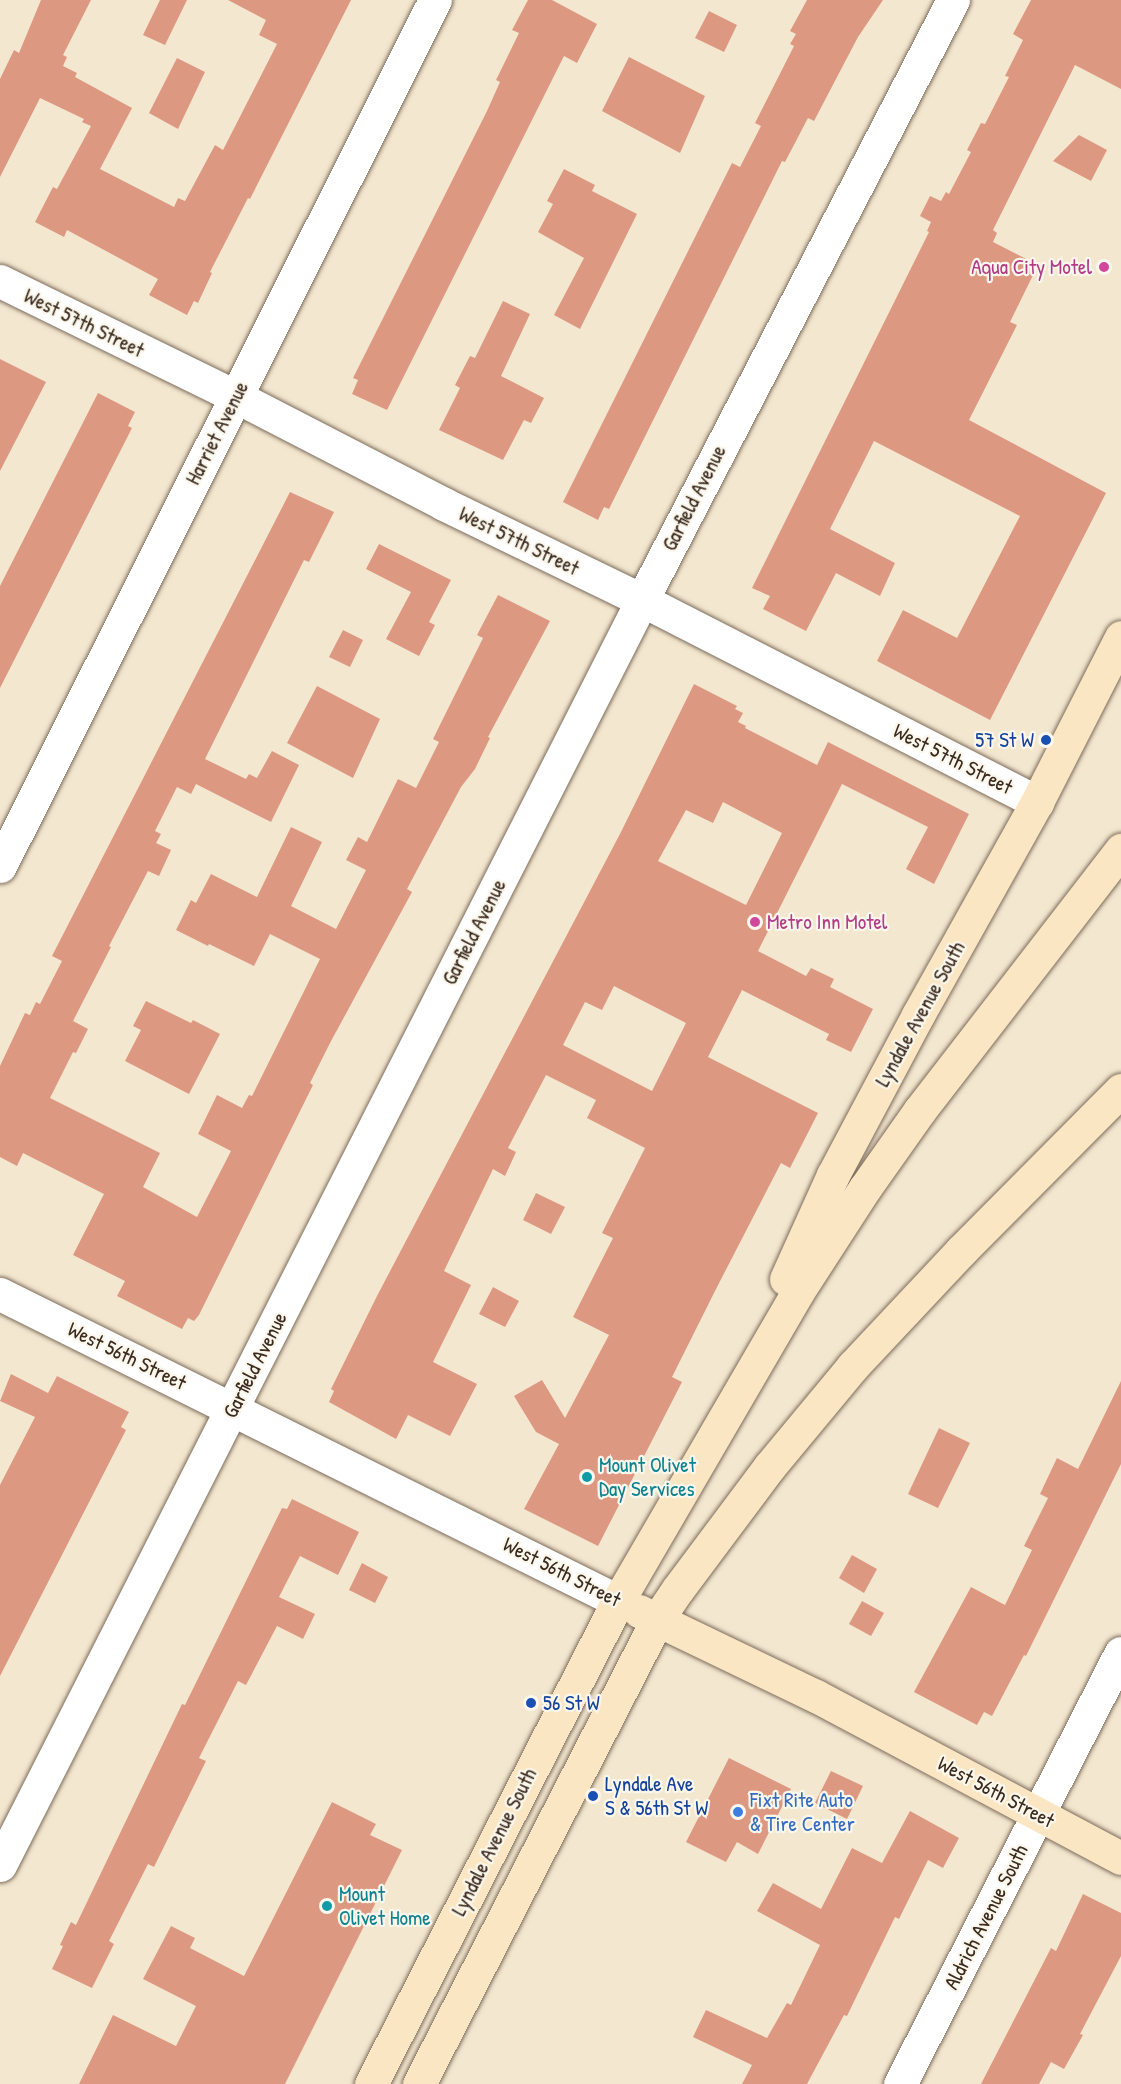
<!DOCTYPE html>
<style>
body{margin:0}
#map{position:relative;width:1121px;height:2084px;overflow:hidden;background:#f4e7cf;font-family:"Patrick Hand",sans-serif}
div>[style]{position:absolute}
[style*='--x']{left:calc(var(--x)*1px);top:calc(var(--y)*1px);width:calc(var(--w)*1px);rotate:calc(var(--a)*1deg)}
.building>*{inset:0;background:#dd9882}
.roads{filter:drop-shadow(0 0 2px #7c6c5c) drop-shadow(0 0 2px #7c6c5c)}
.street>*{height:33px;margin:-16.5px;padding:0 16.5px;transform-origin:16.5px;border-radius:16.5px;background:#fff}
.secondary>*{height:33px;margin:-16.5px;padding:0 16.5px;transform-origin:16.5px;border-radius:16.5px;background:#fbe6c4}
.dots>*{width:16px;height:16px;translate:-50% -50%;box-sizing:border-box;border:3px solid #fbf7ec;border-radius:50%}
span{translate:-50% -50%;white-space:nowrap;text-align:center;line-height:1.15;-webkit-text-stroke:4.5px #fbf7ec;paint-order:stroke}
.hotel-label{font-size:21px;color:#b23c85}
.right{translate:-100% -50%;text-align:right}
.left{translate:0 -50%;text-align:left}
.street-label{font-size:21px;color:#3b2a1e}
.transit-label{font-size:21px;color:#164399}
.culture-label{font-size:21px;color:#0d838f}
.shop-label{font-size:21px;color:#366cbe}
</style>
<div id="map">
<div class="building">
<i style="clip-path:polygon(41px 0,91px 0,63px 55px,67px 57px,63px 66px,77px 73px,75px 77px,132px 108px,100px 169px,174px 207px,178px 198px,185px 201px,215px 145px,223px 150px,277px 44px,259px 35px,266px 20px,228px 0,351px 0,250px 199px,248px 198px,210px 272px,212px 273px,198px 303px,194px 301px,187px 315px,149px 295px,158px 279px,67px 230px,64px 237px,35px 222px,53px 187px,57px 189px,91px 126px,82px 122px,84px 119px,40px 98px,0 177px,0 79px,14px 50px,19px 53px)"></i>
<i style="clip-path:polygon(160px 0,187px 0,165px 45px,143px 35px)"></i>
<i style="clip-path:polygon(528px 0,552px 0,597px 24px,577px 63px,564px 56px,387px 410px,352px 394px,358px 380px,353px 378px,487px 111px,500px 82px,496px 80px,519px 33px,512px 30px)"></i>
<i style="clip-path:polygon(807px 0,883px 0,858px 37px,814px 121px,808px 118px,785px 162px,782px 161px,609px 509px,604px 507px,598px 520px,563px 502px,732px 163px,740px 167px,761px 126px,755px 123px,794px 46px,790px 44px,796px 34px,790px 31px)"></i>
<i style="clip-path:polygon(1031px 0,1121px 0,1121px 89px,1075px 65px,993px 230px,997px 233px,993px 242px,1038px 265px,1010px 322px,1017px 325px,969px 420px,1106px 493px,990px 720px,877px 661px,903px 610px,957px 638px,1020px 516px,874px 441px,830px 529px,895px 563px,880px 596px,836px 573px,806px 631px,763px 609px,770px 596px,752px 588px,929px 232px,927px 231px,931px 222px,920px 216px,930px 196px,941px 201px,946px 192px,949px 194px,971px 152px,967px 150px,981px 123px,985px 124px,1009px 77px,1005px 76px,1023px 40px,1013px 34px)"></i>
<i style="clip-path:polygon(709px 11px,737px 25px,724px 52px,695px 38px)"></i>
<i style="clip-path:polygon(629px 57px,705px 96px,680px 153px,602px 111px)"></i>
<i style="clip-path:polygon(177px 58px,205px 72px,178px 129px,149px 113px)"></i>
<i style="clip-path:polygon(1079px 135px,1107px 150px,1091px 181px,1053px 161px)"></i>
<i style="clip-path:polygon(564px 169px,595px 185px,592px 191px,637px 214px,580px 329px,554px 315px,584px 258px,538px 232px,553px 204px,547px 201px)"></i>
<i style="clip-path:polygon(503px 301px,530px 314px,501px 376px,544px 398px,531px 423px,524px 420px,503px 460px,439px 430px,460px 388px,455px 385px,470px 356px,475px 358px)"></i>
<i style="clip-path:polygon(0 359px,46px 382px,0 471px)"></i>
<i style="clip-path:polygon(98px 393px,135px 412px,128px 426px,132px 428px,0 688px,0 586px)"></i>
<i style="clip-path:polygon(290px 492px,334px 512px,309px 562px,304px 560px,205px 759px,246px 779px,249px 774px,257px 778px,272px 751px,299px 765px,271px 822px,196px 784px,191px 794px,177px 787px,155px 831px,161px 834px,156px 843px,171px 850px,159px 876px,148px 871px,109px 946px,111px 947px,73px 1021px,88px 1029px,76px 1053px,73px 1052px,50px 1098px,160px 1153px,143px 1187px,197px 1217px,231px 1151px,198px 1134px,217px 1095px,242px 1108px,249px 1095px,252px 1096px,320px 959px,270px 934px,254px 966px,209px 944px,208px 946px,176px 930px,191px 900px,196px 903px,211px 874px,257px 897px,291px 827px,322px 842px,291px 906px,336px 929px,366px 870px,346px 860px,358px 837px,367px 842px,398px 779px,416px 788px,439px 742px,433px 739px,483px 638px,477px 635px,498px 595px,550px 621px,488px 737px,490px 738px,475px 769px,461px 787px,407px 889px,412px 892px,330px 1043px,310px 1083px,313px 1085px,199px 1315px,194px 1321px,188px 1318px,182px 1329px,117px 1296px,125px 1281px,73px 1255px,104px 1194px,23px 1153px,17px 1166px,0 1157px,0 1066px,25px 1013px,30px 1015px,36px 1002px,40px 1004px,62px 961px,52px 956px)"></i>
<i style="clip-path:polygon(379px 544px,451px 580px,429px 622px,435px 625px,419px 656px,386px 639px,411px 592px,366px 569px)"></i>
<i style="clip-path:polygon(343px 630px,363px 640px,350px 667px,329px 657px)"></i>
<i style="clip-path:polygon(evenodd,694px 684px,737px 706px,735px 709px,743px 713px,738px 722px,746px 726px,745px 728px,817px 765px,828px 742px,969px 814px,934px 884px,906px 869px,928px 827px,842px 784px,758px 951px,806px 976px,811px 968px,834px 979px,830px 987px,873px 1009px,851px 1052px,826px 1040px,829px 1034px,742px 990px,708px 1057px,818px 1113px,790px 1168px,781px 1163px,716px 1289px,672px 1377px,682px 1382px,598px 1546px,524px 1509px,559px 1444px,536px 1432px,514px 1396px,542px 1380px,565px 1418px,609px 1335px,573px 1317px,613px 1238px,602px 1233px,645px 1148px,587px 1118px,596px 1100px,546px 1075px,508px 1148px,516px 1152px,505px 1176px,493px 1169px,444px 1271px,471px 1285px,433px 1362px,477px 1384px,450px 1436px,408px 1415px,396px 1439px,329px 1402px,334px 1391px,331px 1389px,377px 1296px,621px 832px,694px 684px,723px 802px,782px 833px,746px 905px,658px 861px,686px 810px,713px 823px,723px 802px,694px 684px,614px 986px,686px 1023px,652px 1091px,563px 1045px,585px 1002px,602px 1010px,614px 986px)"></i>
<i style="clip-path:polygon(317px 686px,380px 719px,353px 778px,287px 743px)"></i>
<i style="clip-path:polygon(146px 1001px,191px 1023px,193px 1020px,220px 1034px,189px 1094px,125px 1061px,141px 1030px,133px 1026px)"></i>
<i style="clip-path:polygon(536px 1193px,565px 1207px,551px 1234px,523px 1220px)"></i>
<i style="clip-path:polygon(493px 1287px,519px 1301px,505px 1327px,479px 1314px)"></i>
<i style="clip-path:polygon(11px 1374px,48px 1393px,57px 1376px,129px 1412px,121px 1427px,126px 1430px,0 1676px,0 1485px,35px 1417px,0 1401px)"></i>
<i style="clip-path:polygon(1121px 1381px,1121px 1464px,1026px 1656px,1024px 1655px,992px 1716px,984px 1712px,977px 1725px,914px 1692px,971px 1587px,1005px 1605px,1032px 1550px,1024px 1546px,1048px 1498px,1040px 1494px,1057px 1458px,1078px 1469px)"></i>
<i style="clip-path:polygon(939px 1428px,970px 1443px,938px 1508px,908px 1494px)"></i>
<i style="clip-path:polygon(292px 1499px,359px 1532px,338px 1575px,300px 1556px,279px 1597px,315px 1614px,303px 1639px,277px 1626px,246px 1685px,238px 1681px,199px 1758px,206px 1761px,154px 1867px,148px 1864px,109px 1941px,114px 1944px,92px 1988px,52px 1969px,63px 1946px,60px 1945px,71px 1922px,76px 1925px,182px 1704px,185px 1705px,282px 1508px,287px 1509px)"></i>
<i style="clip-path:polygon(852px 1555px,877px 1569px,864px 1593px,839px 1578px)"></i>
<i style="clip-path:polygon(362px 1563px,388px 1577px,375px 1603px,349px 1590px)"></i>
<i style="clip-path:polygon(862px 1601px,884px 1613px,871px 1636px,849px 1624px)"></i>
<i style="clip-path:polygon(729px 1758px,791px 1789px,758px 1854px,737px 1842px,726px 1862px,686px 1842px)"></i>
<i style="clip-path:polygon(831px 1771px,863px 1786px,847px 1819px,815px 1803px)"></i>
<i style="clip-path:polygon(332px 1802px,376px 1824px,370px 1835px,402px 1850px,285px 2084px,79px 2084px,113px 2015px,176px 2046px,196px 2006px,143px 1979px,171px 1926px,195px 1938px,190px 1948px,244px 1976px)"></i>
<i style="clip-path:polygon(910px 1811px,959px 1838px,943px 1868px,928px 1860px,899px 1919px,895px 1917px,847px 2016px,844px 2015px,807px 2084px,742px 2084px,752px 2065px,693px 2037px,706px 2010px,767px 2038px,787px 2003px,791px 2005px,820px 1945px,757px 1911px,773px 1883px,821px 1909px,852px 1848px,882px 1863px)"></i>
<i style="clip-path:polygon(1083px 1894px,1121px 1913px,1121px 1956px,1080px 2034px,1083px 2035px,1064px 2069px,1051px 2062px,1039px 2084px,981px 2084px,1051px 1948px,1056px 1951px)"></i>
</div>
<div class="roads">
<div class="street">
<i style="--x:0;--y:281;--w:262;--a:26.1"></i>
<i style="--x:235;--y:396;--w:235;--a:27.3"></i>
<i style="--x:444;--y:504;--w:220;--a:25.9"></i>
<i style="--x:642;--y:600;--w:444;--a:27.1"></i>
<i style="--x:0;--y:866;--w:969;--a:-63.33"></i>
<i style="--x:0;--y:1294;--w:690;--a:26.42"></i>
<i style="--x:0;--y:1865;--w:1419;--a:-63.09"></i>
<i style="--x:642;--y:600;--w:676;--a:-62.6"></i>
<i style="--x:900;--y:2084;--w:484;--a:-62.9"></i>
</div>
<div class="secondary">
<i style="--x:786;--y:1279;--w:114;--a:-65.7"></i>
<i style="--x:833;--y:1175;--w:181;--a:-62"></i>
<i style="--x:918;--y:1015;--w:244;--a:-60.8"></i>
<i style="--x:1037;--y:802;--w:185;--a:-63"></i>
<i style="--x:639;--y:1611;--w:196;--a:25.7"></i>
<i style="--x:816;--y:1696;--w:345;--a:28"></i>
<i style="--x:371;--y:2084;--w:542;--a:-62.92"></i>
<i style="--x:618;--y:1601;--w:356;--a:-59.8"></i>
<i style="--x:797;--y:1293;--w:125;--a:-57.1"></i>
<i style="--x:865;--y:1188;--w:95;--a:-54.8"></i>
<i style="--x:920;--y:1110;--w:329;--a:-52.3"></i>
<i style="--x:419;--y:2084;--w:521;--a:-62.85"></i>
<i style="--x:657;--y:1620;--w:37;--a:-56"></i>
<i style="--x:678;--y:1589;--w:154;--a:-53.2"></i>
<i style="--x:770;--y:1466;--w:130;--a:-50.3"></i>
<i style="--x:853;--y:1366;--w:158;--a:-46.8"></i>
<i style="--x:961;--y:1251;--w:227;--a:-45.2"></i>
</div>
</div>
<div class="dots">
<i style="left:1104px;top:267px;background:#d1479c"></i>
<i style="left:1046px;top:740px;background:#1a4fb4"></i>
<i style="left:755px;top:922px;background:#d1479c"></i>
<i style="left:587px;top:1477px;background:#0f9aa8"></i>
<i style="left:531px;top:1703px;background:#1a4fb4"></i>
<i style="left:593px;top:1796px;background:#1a4fb4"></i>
<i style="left:738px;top:1812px;background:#3f7fe0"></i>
<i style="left:327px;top:1906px;background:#0f9aa8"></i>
</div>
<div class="hotel-label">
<span class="right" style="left:1092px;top:267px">Aqua City Motel</span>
<span class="left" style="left:767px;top:922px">Metro Inn Motel</span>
</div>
<div class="street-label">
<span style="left:84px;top:323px;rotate:26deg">West 57th Street</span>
<span style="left:217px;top:433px;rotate:-63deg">Harriet Avenue</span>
<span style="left:694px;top:498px;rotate:-63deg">Garfield Avenue</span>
<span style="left:519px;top:541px;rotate:26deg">West 57th Street</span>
<span style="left:953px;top:759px;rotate:27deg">West 57th Street</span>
<span style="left:474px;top:932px;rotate:-63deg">Garfield Avenue</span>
<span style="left:920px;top:1014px;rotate:-61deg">Lyndale Avenue South</span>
<span style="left:127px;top:1356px;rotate:26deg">West 56th Street</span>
<span style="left:255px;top:1365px;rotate:-63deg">Garfield Avenue</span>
<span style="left:562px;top:1572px;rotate:27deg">West 56th Street</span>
<span style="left:996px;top:1792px;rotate:28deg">West 56th Street</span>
<span style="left:494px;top:1842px;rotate:-63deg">Lyndale Avenue South</span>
<span style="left:986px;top:1917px;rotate:-63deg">Aldrich Avenue South</span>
</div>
<div class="transit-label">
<span class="right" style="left:1034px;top:740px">57 St W</span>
<span class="left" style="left:543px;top:1703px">56 St W</span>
<span class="left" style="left:605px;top:1796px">Lyndale Ave<br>S &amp; 56th St W</span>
</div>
<div class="culture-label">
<span class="left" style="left:599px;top:1477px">Mount Olivet<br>Day Services</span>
<span class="left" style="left:339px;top:1906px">Mount<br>Olivet Home</span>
</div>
<div class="shop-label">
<span class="left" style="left:750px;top:1812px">Fixt Rite Auto<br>&amp; Tire Center</span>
</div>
</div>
